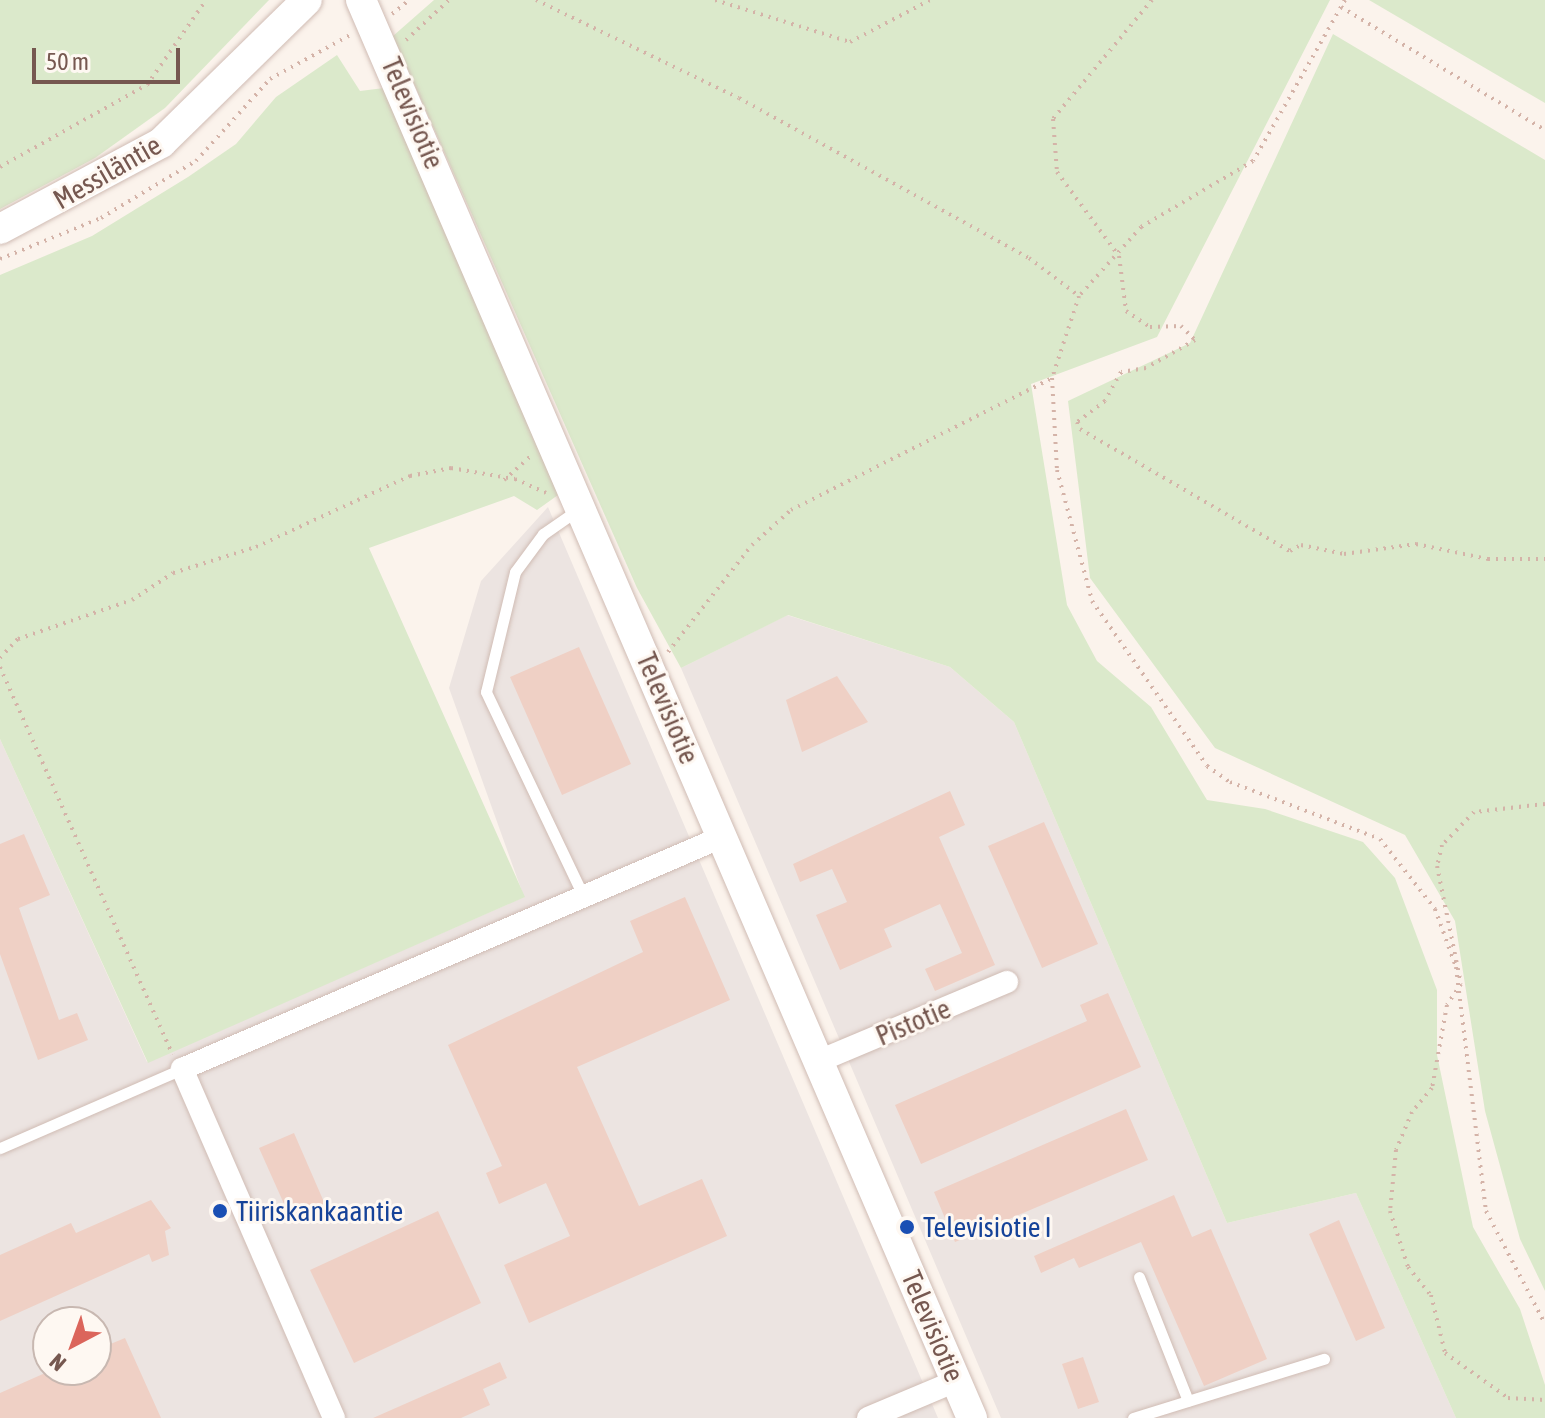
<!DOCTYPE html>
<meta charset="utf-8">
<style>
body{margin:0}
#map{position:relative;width:1545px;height:1418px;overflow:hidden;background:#fbf3ec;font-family:"Asap Condensed",sans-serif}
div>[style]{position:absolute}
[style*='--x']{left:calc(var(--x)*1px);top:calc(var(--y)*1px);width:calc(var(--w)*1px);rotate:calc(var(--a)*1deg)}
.industrial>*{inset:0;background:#ece4e1}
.green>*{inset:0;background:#dbe9cb}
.building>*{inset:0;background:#efd0c5}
.path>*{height:4px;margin-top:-2px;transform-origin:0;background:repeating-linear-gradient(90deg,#d4b3a8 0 2px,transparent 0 8px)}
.roads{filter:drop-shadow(0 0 2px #d0bcb4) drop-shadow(0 0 2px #d0bcb4)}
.lane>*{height:11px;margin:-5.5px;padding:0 5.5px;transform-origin:5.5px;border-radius:5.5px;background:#fff}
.street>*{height:22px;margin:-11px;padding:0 11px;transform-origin:11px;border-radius:11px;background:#fff}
.secondary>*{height:30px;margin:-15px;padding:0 15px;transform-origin:15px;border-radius:15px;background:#fff}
.dots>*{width:22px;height:22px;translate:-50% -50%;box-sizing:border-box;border:4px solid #fef8f2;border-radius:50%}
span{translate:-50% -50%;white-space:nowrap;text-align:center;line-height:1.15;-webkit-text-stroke:6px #fef8f2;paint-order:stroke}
.street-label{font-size:28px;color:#765850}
.transit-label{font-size:28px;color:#164399}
.left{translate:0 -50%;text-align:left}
.north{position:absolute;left:32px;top:1306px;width:80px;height:80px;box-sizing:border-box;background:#fef8f2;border:2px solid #c8b8b1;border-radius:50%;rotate:221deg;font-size:22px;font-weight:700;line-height:32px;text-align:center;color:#765850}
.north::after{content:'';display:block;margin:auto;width:28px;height:36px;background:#db655b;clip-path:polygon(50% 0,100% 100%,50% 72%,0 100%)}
.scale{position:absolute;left:32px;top:48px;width:148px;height:36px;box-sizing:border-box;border:4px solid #765850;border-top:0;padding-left:10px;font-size:24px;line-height:28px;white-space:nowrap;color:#765850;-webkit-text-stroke:6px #fef8f2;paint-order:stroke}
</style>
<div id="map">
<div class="industrial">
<i style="clip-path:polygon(evenodd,548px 507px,938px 1418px,0 1418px,0 739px,147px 1062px,524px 897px,449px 688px,481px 581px,548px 507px,48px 1322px,96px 1322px,96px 1370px,48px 1370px,48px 1322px)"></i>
<i style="clip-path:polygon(787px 615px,950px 667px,1014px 722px,1227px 1223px,1356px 1193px,1456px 1418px,1001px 1418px,681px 668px)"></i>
</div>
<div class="green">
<i style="clip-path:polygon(0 0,269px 0,165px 108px,95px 158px,0 209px)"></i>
<i style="clip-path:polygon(434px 0,1330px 0,1157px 337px,1031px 384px,1067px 605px,1097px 661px,1151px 707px,1207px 800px,1265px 809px,1363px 842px,1395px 878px,1437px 990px,1437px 1055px,1473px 1227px,1520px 1309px,1545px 1385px,1545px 1418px,1456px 1418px,1356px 1193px,1227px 1223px,1014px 722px,950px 667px,788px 615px,681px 668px,637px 588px,393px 36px)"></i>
<i style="clip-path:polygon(1369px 0,1545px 0,1545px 103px)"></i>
<i style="clip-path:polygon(1333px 34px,1545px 160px,1545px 1291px,1520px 1239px,1485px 1111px,1455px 921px,1405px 835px,1215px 748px,1090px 578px,1068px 401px,1190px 343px)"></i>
<i style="clip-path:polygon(337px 55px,360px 91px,384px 88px,558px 495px,537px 510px,514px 496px,369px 548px,525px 897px,148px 1063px,0 739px,0 275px,92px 236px,188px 177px,236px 144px,276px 97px)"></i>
</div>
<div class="building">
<i style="clip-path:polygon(579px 647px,631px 764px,562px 795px,510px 677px)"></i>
<i style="clip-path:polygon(837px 676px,868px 722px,802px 752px,786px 700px)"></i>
<i style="clip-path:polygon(950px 791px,965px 825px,939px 837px,995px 965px,935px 991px,925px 969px,962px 953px,940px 904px,884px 929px,892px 947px,840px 970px,816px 915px,847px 902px,832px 869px,800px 882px,793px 864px)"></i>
<i style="clip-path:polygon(1044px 822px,1098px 944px,1042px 968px,988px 846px)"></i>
<i style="clip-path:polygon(24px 834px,50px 895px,19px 908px,59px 1020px,77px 1013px,88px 1040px,38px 1060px,0 954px,0 844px)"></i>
<i style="clip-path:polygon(685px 897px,730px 1000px,577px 1067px,639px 1206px,702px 1179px,727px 1236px,529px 1323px,504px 1265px,570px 1236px,546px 1183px,499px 1204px,486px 1173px,502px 1166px,448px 1045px,643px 952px,630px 921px)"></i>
<i style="clip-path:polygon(1108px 993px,1141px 1067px,921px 1164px,895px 1105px,1087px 1021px,1080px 1005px)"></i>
<i style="clip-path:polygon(1126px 1109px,1148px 1160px,955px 1242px,934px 1192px)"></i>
<i style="clip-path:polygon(294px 1133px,327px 1209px,293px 1224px,259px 1148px)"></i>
<i style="clip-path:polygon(1174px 1195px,1192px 1237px,1211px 1229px,1267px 1359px,1204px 1386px,1141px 1242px,1079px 1268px,1074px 1258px,1041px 1273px,1034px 1256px)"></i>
<i style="clip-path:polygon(151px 1200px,171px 1228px,165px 1231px,169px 1255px,152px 1262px,149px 1254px,0 1321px,0 1255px,71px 1223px,76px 1233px)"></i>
<i style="clip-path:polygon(438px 1211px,481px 1303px,354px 1363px,310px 1270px)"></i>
<i style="clip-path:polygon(1339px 1220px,1385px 1328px,1356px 1341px,1309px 1234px)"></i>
<i style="clip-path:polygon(125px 1338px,161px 1418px,0 1418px,0 1393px,52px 1370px,96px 1370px,96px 1350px)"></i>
<i style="clip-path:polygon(1083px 1357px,1099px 1402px,1078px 1409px,1062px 1364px)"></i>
<i style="clip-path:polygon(500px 1362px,507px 1378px,483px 1389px,490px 1405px,461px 1418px,373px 1418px)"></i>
</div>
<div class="path">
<i style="--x:536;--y:0;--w:225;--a:25.8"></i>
<i style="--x:739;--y:98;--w:331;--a:28.9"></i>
<i style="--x:1029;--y:258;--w:63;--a:37.2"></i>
<i style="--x:715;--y:0;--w:141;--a:17.3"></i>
<i style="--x:850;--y:42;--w:90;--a:-27.7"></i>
<i style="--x:1152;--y:0;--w:155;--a:129.8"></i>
<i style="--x:1053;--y:119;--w:53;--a:85.7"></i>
<i style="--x:1057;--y:172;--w:104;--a:53.6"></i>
<i style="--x:1119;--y:256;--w:55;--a:82.7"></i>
<i style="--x:1126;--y:311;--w:29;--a:34"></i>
<i style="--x:1150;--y:327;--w:31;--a:-2"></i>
<i style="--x:1181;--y:326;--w:20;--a:45"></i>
<i style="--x:1195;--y:340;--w:56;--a:150.3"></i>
<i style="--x:1146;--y:368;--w:25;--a:171"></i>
<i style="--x:1121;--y:372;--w:33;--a:119"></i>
<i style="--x:1105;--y:401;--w:35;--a:143"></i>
<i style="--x:1077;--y:422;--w:8;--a:67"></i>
<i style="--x:1080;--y:429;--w:243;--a:30.2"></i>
<i style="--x:1290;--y:551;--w:13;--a:-29"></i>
<i style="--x:1301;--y:545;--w:44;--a:11.8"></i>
<i style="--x:1344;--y:554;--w:73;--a:-7.9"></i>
<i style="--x:1416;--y:544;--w:74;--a:11.8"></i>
<i style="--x:1488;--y:559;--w:57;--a:0"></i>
<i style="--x:1345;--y:0;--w:185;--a:119.7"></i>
<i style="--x:1253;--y:161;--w:130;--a:149.5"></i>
<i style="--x:1141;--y:227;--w:93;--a:131.9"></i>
<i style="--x:1079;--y:296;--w:86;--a:108.2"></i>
<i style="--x:1052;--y:378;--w:92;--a:86.9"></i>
<i style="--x:1057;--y:470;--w:136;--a:75"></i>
<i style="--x:1092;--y:601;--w:201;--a:55.1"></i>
<i style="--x:1207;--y:766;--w:28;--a:35"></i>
<i style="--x:1230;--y:782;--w:160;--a:20.8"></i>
<i style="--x:1380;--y:839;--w:89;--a:51.8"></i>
<i style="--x:1435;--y:909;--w:62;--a:70.1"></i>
<i style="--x:1456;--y:967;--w:246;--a:83"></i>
<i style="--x:1486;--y:1211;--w:127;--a:62.4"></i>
<i style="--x:1341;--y:7;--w:238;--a:31.1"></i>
<i style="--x:392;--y:14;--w:22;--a:-39"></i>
<i style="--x:406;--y:40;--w:59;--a:-42.9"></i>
<i style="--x:0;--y:167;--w:168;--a:-29.2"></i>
<i style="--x:147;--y:85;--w:103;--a:-55.2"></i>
<i style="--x:0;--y:259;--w:109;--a:-22.1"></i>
<i style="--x:101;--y:218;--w:111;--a:-31"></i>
<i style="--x:196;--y:161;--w:110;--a:-47.9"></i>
<i style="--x:270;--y:79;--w:94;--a:-28.8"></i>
<i style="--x:504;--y:480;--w:39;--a:-42"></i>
<i style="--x:668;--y:652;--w:136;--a:-51.9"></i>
<i style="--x:752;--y:545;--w:52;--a:-41.9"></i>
<i style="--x:791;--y:510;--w:292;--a:-26.8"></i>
<i style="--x:0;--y:658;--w:26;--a:-47"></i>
<i style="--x:18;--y:639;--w:120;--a:-18.9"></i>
<i style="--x:132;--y:600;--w:49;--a:-33.4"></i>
<i style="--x:173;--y:573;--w:87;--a:-17.4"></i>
<i style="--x:256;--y:547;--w:170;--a:-24.8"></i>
<i style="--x:410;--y:476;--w:42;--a:-11"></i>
<i style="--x:451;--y:468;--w:65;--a:9.8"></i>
<i style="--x:515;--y:479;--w:34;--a:24"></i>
<i style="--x:0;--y:667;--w:424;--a:66"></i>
<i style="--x:1545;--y:804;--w:71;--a:173.6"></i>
<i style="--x:1474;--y:812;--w:46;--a:134.1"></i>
<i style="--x:1442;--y:845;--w:22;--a:103"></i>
<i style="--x:1437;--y:866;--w:120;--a:78.5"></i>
<i style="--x:1461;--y:984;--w:25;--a:124"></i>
<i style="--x:1447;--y:1005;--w:84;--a:100.2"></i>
<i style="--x:1432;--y:1088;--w:31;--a:130"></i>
<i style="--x:1412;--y:1112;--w:41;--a:112.8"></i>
<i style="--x:1396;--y:1150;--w:61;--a:95.6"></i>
<i style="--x:1390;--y:1211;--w:59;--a:72.2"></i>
<i style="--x:1408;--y:1267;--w:36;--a:51"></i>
<i style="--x:1431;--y:1295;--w:60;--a:76.4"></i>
<i style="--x:1445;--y:1353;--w:77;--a:35.5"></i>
<i style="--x:1508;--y:1398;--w:37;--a:3"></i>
</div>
<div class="roads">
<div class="lane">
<i style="--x:579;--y:509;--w:44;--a:145.2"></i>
<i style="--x:543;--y:534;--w:47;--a:126.4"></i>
<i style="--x:515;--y:572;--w:123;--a:103.6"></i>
<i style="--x:486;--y:692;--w:225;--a:64.5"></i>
<i style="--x:0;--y:1148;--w:198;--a:-23.5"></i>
<i style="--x:1139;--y:1277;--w:133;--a:68.4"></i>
<i style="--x:1133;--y:1418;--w:200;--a:-17.2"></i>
</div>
<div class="street">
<i style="--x:819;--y:1061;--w:204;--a:-22.8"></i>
<i style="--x:334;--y:1418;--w:381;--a:-113.5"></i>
<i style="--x:182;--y:1069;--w:588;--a:-23.25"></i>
<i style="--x:868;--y:1418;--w:95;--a:-22.8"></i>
</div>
<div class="secondary">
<i style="--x:361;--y:0;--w:1544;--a:66.69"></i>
<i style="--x:0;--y:229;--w:183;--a:-28.1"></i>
<i style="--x:161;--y:143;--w:204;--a:-44.4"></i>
</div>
</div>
<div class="dots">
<i style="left:220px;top:1211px;background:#1a4fb4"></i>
<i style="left:907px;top:1227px;background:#1a4fb4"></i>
</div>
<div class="street-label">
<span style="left:413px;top:113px;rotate:67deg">Televisiotie</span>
<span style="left:107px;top:172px;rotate:-30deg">Messiläntie</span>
<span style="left:668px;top:708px;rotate:67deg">Televisiotie</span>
<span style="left:913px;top:1022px;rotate:-23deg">Pistotie</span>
<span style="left:933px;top:1326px;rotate:67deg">Televisiotie</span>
</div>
<div class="transit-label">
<span class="left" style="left:236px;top:1211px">Tiiriskankaantie</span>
<span class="left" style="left:923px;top:1227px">Televisiotie I</span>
</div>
<div class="north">N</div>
<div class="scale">50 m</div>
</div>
